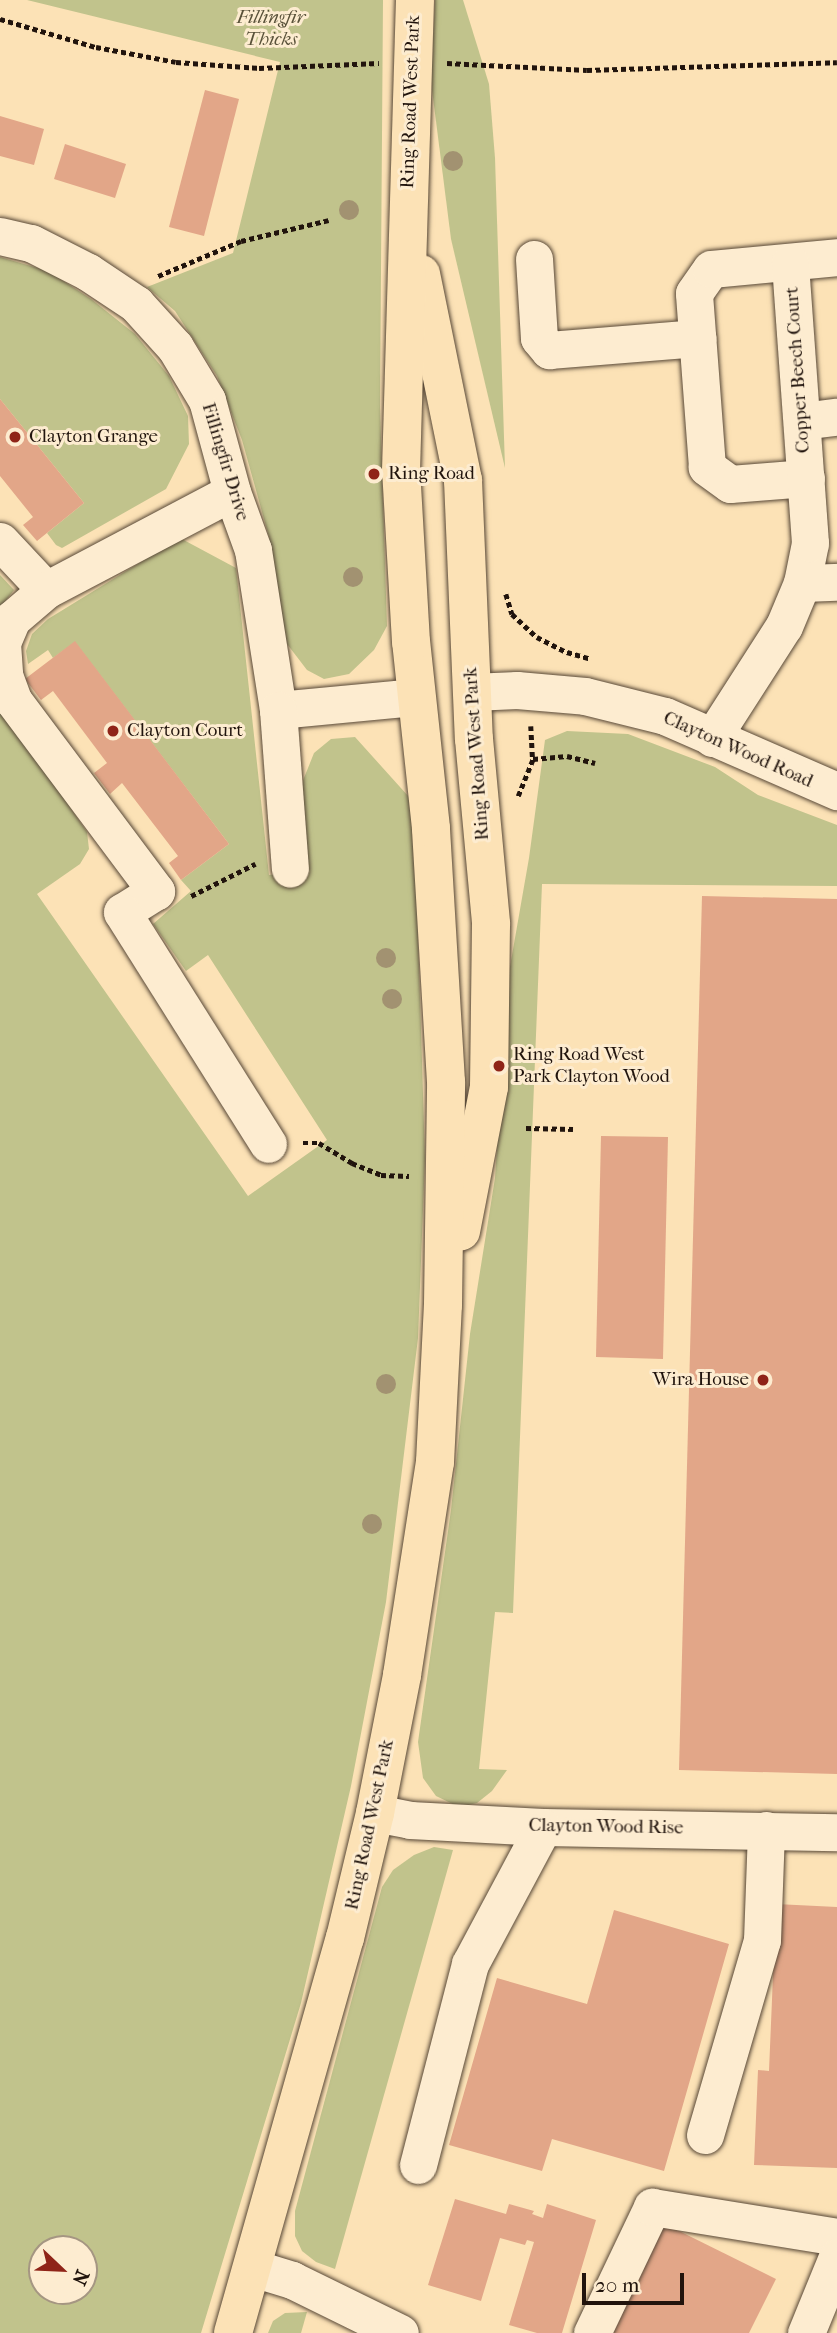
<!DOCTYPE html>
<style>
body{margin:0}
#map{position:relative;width:837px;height:2333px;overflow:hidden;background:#fce2b6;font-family:"IM FELL French Canon",serif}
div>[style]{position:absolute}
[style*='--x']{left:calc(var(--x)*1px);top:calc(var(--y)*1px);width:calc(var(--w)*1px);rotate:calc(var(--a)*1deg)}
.green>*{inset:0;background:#c1c38c}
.building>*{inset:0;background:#e2a688}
.path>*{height:4.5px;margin-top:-2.25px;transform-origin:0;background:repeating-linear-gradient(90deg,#21140d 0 5px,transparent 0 8.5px)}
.roads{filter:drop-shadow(0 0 2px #584837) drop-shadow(0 0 2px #584837)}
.minor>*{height:37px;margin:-18.5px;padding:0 18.5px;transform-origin:18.5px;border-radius:18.5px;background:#fdecd0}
.highway>*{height:38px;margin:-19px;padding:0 19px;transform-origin:19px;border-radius:19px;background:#fce2b6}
.trees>*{width:20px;height:20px;margin:-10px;border-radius:50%;background:#a29271}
.dots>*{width:19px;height:19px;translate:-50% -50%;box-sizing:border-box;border:4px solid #fdecd0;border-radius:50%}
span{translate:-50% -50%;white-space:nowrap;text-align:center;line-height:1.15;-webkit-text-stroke:6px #fdecd0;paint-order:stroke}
.park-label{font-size:19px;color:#595139;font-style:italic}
.street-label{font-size:19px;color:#21140d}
.poi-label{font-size:19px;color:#21140d}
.left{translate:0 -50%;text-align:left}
.right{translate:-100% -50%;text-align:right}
.north{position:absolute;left:28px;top:2235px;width:70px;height:70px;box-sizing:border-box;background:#fdecd0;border:2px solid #a59682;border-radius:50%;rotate:113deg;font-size:19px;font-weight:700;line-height:28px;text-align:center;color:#21140d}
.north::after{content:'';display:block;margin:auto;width:24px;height:32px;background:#8f2418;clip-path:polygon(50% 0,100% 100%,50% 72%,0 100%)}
.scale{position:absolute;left:582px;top:2273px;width:102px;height:32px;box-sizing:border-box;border:4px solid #21140d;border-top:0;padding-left:9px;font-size:21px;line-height:24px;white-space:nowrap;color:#21140d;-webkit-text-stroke:5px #fdecd0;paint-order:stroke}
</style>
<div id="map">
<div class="green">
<i style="clip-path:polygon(27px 0,383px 0,380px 407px,387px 626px,374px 650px,349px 674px,324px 679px,307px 670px,284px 640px,269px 537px,242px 440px,217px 376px,175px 311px,147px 287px,233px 253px,280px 62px)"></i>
<i style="clip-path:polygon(435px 0,463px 0,489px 84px,495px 158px,505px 468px,451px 239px,431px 82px)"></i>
<i style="clip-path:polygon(0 257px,48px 271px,91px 299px,135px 334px,169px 376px,188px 416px,189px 444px,166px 489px,62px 548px,56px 545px,47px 533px,84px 503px,0 399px)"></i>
<i style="clip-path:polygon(evenodd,180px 538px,236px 568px,269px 875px,303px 871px,300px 788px,314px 753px,331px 739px,355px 737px,409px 797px,416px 869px,425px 1158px,418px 1338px,386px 1602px,351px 1786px,301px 2003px,201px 2333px,0 2333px,0 705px,87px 832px,89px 849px,80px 864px,37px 894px,248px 1196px,327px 1140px,208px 955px,186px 971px,153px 924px,191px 891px,181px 880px,229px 844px,75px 642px,53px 658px,48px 650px,28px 664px,26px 651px,32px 634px,48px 619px,180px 538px,42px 2249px,84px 2249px,84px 2291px,42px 2291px,42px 2249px)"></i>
<i style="clip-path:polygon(0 575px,14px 590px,0 608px)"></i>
<i style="clip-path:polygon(567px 731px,628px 734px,715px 767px,758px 795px,837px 825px,837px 886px,542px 884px,513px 1613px,495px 1612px,479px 1769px,507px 1770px,492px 1791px,477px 1803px,459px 1807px,436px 1796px,423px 1778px,418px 1742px,451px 1510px,470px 1334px,495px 1178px,508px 978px,529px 858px,545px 740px)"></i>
<i style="clip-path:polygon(434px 1847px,453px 1850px,335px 2269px,316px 2262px,302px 2251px,295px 2236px,295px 2211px,382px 1887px,393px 1870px,414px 1855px)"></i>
<i style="clip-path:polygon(307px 2312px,301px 2333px,268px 2333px,273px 2321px,285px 2313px)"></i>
</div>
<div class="building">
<i style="clip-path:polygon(205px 90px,239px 99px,204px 236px,169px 227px)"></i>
<i style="clip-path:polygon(0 116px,44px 129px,34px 165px,0 156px)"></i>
<i style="clip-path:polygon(65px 144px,126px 164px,115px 198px,54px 179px)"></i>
<i style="clip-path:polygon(0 399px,84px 503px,37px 541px,23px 525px,33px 517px,0 476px)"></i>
<i style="clip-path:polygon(75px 641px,229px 844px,181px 880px,169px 863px,178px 856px,122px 783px,110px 794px,94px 773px,107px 763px,53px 691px,41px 700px,25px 679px)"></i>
<i style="clip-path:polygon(702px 896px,837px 899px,837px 1774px,679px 1770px)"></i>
<i style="clip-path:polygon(601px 1136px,668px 1137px,663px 1359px,596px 1357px)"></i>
<i style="clip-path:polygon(776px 1904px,837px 1907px,837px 2168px,754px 2165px,758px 2070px,769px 2071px)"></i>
<i style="clip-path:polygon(614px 1910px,729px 1944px,664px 2171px,552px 2139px,542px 2171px,449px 2145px,497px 1978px,587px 2004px)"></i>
<i style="clip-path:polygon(455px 2199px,506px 2214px,509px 2204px,534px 2211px,532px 2214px,543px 2218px,547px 2204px,596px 2220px,562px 2333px,537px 2333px,509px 2325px,534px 2242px,527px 2240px,525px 2245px,500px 2238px,481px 2301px,428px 2285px)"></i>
<i style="clip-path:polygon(663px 2223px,776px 2279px,749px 2333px,608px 2333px)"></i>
</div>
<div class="path">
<i style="--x:0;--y:19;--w:100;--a:16.3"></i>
<i style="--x:96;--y:47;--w:81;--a:10.6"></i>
<i style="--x:176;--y:62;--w:83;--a:4.1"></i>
<i style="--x:259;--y:68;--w:120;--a:-2.4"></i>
<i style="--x:447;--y:63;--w:140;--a:2.9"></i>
<i style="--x:587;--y:70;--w:250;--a:-1.8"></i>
<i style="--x:158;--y:276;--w:90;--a:-22.9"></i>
<i style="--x:241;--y:241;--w:90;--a:-13.4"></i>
<i style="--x:506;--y:594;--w:21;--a:73"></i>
<i style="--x:512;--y:614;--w:34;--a:43"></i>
<i style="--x:537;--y:637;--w:34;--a:27"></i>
<i style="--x:567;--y:652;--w:25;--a:16"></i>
<i style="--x:531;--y:726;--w:33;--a:87"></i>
<i style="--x:518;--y:796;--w:40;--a:-68"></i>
<i style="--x:533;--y:759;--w:34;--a:-5"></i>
<i style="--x:567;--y:756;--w:29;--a:14"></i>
<i style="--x:191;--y:896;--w:72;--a:-26.6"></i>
<i style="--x:526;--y:1128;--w:47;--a:1.2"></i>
<i style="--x:303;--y:1143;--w:16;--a:0"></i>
<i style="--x:319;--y:1143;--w:39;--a:31"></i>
<i style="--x:352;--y:1163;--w:31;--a:22"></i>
<i style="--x:381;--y:1175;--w:28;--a:2"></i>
</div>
<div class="roads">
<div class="minor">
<i style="--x:0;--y:236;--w:32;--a:13"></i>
<i style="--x:31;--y:243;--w:64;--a:27"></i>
<i style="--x:88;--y:272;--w:58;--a:33.7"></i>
<i style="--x:136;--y:304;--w:58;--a:47.8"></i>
<i style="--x:175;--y:347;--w:62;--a:58.9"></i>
<i style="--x:207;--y:400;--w:95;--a:74.8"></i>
<i style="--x:232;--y:492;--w:62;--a:70.1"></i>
<i style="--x:253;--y:550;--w:162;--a:81.1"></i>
<i style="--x:278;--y:710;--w:139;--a:-5.4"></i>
<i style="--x:534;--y:259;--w:79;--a:86.4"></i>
<i style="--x:539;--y:338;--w:16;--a:50"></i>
<i style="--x:549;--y:350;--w:149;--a:-4.6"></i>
<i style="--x:802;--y:421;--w:35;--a:-7"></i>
<i style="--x:806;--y:478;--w:76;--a:175.5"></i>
<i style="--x:730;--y:484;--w:29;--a:-144"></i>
<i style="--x:707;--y:467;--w:174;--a:-94.3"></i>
<i style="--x:694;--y:293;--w:29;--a:-55"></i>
<i style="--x:711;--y:269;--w:127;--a:-5.4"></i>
<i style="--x:0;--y:541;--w:67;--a:46.8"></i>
<i style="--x:46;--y:590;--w:210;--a:-27.8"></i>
<i style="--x:802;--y:583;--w:35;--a:-2"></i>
<i style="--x:46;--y:590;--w:45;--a:139.5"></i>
<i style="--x:12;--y:619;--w:26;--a:113"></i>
<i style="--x:2;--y:643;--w:32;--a:86"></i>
<i style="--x:4;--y:675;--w:27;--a:70"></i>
<i style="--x:13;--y:700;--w:239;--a:53.2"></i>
<i style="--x:156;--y:891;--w:40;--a:148"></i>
<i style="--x:122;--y:912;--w:274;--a:57.8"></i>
<i style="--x:472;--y:692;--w:45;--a:-2.5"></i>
<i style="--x:517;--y:690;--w:68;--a:5"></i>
<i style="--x:585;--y:696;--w:82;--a:14"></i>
<i style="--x:665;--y:716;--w:188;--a:23.6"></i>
<i style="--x:278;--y:710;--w:159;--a:85.7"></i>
<i style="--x:712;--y:738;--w:133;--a:-57.3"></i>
<i style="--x:784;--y:626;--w:47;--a:-67.3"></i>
<i style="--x:802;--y:583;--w:41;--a:-78.7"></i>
<i style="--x:810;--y:543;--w:281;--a:-94.1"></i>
<i style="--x:375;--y:1813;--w:36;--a:11"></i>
<i style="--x:410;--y:1820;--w:133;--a:3"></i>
<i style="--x:543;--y:1827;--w:294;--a:1"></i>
<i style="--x:705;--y:2135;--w:203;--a:-73.7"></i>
<i style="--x:762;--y:1940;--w:110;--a:-87.9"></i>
<i style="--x:418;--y:2165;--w:208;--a:-75.5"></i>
<i style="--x:470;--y:1964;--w:155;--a:-61.9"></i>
<i style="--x:253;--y:2268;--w:41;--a:17.1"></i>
<i style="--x:292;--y:2280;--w:120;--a:26.1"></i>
<i style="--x:592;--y:2333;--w:140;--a:-64.5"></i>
<i style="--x:652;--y:2207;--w:187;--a:9.2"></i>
<i style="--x:806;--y:2333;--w:82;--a:-67.8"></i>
</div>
<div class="highway">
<i style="--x:421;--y:274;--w:210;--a:78.5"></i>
<i style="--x:463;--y:480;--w:259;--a:87.6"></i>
<i style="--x:474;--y:739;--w:186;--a:84.7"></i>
<i style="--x:491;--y:924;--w:163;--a:90.7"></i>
<i style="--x:489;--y:1087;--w:147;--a:101"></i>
<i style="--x:233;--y:2333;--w:411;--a:-74.2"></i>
<i style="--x:345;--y:1938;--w:129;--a:-76.5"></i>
<i style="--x:375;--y:1813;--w:141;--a:-78.9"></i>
<i style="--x:402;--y:1675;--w:216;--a:-81.2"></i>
<i style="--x:435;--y:1462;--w:157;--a:-87.1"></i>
<i style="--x:443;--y:1305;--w:223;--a:-89.2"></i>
<i style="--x:446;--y:1082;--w:254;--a:-93.4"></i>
<i style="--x:431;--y:828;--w:187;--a:-96.1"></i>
<i style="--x:411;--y:642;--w:171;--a:-93.3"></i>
<i style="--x:401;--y:471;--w:471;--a:-88.3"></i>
</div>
</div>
<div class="trees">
<i style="left:453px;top:161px"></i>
<i style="left:349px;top:210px"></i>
<i style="left:353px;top:577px"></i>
<i style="left:386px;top:958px"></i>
<i style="left:392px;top:999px"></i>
<i style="left:386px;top:1384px"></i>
<i style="left:372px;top:1524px"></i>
</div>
<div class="dots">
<i style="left:15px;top:437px;background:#8f2418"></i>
<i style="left:374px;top:474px;background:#8f2418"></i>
<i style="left:113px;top:731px;background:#8f2418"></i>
<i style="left:499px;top:1066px;background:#8f2418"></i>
<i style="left:763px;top:1380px;background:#8f2418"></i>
</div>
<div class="park-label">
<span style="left:271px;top:29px">Fillingfir<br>Thicks</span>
</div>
<div class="street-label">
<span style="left:411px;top:102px;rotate:-88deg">Ring Road West Park</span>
<span style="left:798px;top:370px;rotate:-94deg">Copper Beech Court</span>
<span style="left:225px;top:462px;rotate:73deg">Fillingfir Drive</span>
<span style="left:738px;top:750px;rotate:24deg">Clayton Wood Road</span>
<span style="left:477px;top:754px;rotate:-94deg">Ring Road West Park</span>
<span style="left:370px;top:1825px;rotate:-78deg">Ring Road West Park</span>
<span style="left:606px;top:1827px;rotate:1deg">Clayton Wood Rise</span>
</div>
<div class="poi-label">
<span class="left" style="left:29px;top:437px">Clayton Grange</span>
<span class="left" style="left:388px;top:474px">Ring Road</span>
<span class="left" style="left:127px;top:731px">Clayton Court</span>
<span class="left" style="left:513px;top:1066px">Ring Road West<br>Park Clayton Wood</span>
<span class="right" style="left:749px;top:1380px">Wira House</span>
</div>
<div class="north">N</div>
<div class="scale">20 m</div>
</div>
